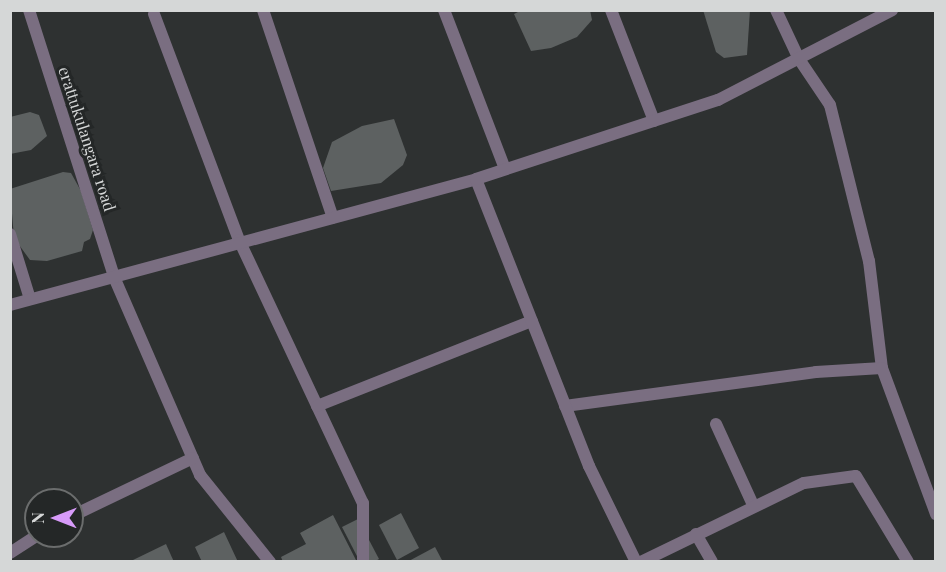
<!DOCTYPE html>
<style>
body{margin:0}
#map{position:relative;width:946px;height:572px;overflow:hidden;background:#2e3131;font-family:"Playfair Display",serif}
div>[style]{position:absolute}
[style*='--x']{left:calc(var(--x)*1px);top:calc(var(--y)*1px);width:calc(var(--w)*1px);rotate:calc(var(--a)*1deg)}
.building>*{inset:0;background:#5d6161}
.street>*{height:12px;margin:-6px;padding:0 6px;transform-origin:6px;border-radius:6px;background:#7a6e81}
span{translate:-50% -50%;white-space:nowrap;text-align:center;line-height:1.15;-webkit-text-stroke:6px #242727;paint-order:stroke}
.street-label{font-size:16px;color:#d5d7d7}
.frame{position:absolute;inset:0;border:12px solid #d5d7d7;pointer-events:none}
.north{position:absolute;left:24px;top:488px;width:60px;height:60px;box-sizing:border-box;background:#242727;border:2px solid #6b6d6d;border-radius:50%;rotate:270deg;font-size:16px;font-weight:700;line-height:24px;text-align:center;color:#d5d7d7}
.north::after{content:'';display:block;margin:auto;width:21px;height:27px;background:#d79bf9;clip-path:polygon(50% 0,100% 100%,50% 72%,0 100%)}
</style>
<div id="map">
<div class="building">
<i style="clip-path:polygon(522px 10px,590px 10px,592px 20px,577px 37px,551px 48px,531px 51px,514px 14px)"></i>
<i style="clip-path:polygon(703px 10px,750px 10px,747px 55px,724px 58px,716px 52px)"></i>
<i style="clip-path:polygon(30px 112px,39px 115px,47px 136px,31px 150px,10px 154px,10px 117px)"></i>
<i style="clip-path:polygon(394px 119px,407px 155px,403px 165px,381px 183px,331px 191px,323px 168px,332px 142px,362px 126px)"></i>
<i style="clip-path:polygon(63px 172px,71px 173px,81px 191px,93px 230px,90px 239px,84px 242px,82px 251px,47px 261px,30px 260px,14px 238px,10px 189px)"></i>
<i style="clip-path:polygon(401px 513px,419px 548px,397px 560px,379px 525px)"></i>
<i style="clip-path:polygon(333px 515px,357px 562px,283px 562px,281px 557px,306px 544px,300px 533px)"></i>
<i style="clip-path:polygon(358px 519px,379px 559px,374px 562px,360px 562px,342px 527px)"></i>
<i style="clip-path:polygon(224px 532px,238px 562px,202px 562px,195px 547px)"></i>
<i style="clip-path:polygon(166px 544px,174px 562px,134px 562px,133px 560px)"></i>
<i style="clip-path:polygon(435px 547px,443px 562px,407px 562px)"></i>
</div>
<div class="street">
<i style="--x:29;--y:10;--w:280;--a:72.3"></i>
<i style="--x:114;--y:277;--w:216;--a:66.5"></i>
<i style="--x:200;--y:475;--w:112;--a:51.2"></i>
<i style="--x:263;--y:10;--w:219;--a:71.4"></i>
<i style="--x:444;--y:10;--w:170;--a:69"></i>
<i style="--x:611;--y:10;--w:119;--a:68.8"></i>
<i style="--x:776;--y:10;--w:54;--a:64.9"></i>
<i style="--x:799;--y:59;--w:55;--a:56"></i>
<i style="--x:830;--y:105;--w:161;--a:76"></i>
<i style="--x:869;--y:261;--w:108;--a:83.1"></i>
<i style="--x:154;--y:14;--w:241;--a:69.4"></i>
<i style="--x:239;--y:240;--w:291;--a:64.8"></i>
<i style="--x:363;--y:503;--w:59;--a:90"></i>
<i style="--x:10;--y:234;--w:68;--a:72.9"></i>
<i style="--x:10;--y:305;--w:483;--a:-15.1"></i>
<i style="--x:317;--y:406;--w:231;--a:-21.6"></i>
<i style="--x:565;--y:406;--w:253;--a:-7.7"></i>
<i style="--x:816;--y:372;--w:66;--a:-3.5"></i>
<i style="--x:882;--y:368;--w:156;--a:69.7"></i>
<i style="--x:716;--y:424;--w:89;--a:65.4"></i>
<i style="--x:72;--y:516;--w:134;--a:-25.6"></i>
<i style="--x:696;--y:534;--w:32;--a:60"></i>
<i style="--x:10;--y:553;--w:31;--a:-33"></i>
<i style="--x:636;--y:562;--w:107;--a:-116.1"></i>
<i style="--x:589;--y:466;--w:308;--a:-111.5"></i>
<i style="--x:476;--y:179;--w:255;--a:-18.1"></i>
<i style="--x:718;--y:100;--w:196;--a:-27.3"></i>
<i style="--x:641;--y:562;--w:181;--a:-25.9"></i>
<i style="--x:804;--y:483;--w:52;--a:-7.7"></i>
<i style="--x:856;--y:476;--w:100;--a:58.8"></i>
</div>
<div class="street-label">
<span style="left:87px;top:139px;rotate:72deg">erattukulangara road</span>
</div>
<div class="frame"></div>
<div class="north">N</div>
</div>
